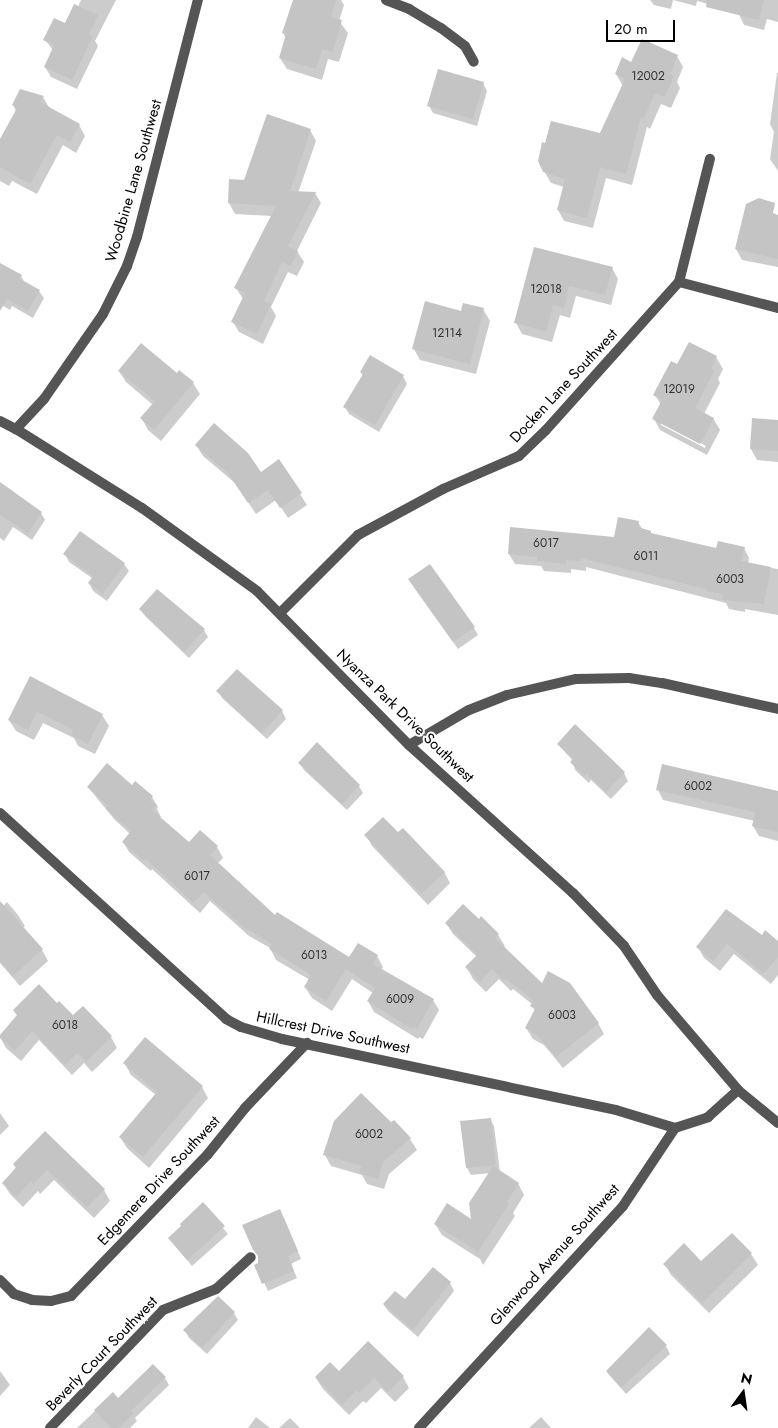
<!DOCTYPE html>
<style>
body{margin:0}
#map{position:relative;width:778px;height:1428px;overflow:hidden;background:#fff;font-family:Jost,sans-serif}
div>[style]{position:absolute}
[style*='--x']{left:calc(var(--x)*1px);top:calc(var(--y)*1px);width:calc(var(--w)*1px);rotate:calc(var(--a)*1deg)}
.shadow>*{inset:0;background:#0003}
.building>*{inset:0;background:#c4c4c4}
.lane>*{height:10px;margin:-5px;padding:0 5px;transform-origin:5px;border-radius:5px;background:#555}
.street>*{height:10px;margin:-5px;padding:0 5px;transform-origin:5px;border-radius:5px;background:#555}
span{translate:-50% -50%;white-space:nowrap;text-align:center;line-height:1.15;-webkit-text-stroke:4px #fff;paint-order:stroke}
.number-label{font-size:12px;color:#313131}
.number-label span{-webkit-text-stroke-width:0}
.street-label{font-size:15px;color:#000}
.north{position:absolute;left:718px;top:1368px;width:50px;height:50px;-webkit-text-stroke:4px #fff;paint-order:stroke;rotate:14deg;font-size:14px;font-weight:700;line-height:20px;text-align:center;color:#000}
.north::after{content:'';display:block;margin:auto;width:18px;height:22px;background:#000;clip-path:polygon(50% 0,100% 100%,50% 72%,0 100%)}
.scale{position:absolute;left:606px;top:20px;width:69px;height:22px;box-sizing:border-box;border:2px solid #000;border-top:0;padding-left:6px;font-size:15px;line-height:18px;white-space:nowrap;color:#000;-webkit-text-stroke:4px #fff;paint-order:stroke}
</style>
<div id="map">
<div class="shadow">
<i style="clip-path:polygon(81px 0,116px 0,95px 41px,98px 46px,77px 89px,51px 77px,45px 67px,53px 50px,45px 40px,65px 25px,78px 7px)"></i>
<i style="clip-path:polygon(294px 0,341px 0,344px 5px,339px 21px,348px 33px,339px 62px,328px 59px,322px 80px,287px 69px,280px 58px,286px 38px,283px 33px)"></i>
<i style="clip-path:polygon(650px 0,778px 0,778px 22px,767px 19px,764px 30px,744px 25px,738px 12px,697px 1px,696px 6px,673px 0,671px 9px,654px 5px)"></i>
<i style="clip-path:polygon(677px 56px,683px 67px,677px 82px,680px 88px,671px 108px,661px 104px,650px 129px,647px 127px,632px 185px,606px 178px,593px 228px,564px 221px,558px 210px,564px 187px,551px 183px,544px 171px,601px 135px,623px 86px,616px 74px,632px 63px)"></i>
<i style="clip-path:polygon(777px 73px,778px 73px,778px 171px,770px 159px,774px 132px,770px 124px)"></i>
<i style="clip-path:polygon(483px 83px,487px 91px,477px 126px,433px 113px,429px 106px)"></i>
<i style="clip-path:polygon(43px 97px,50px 109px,79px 125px,85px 136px,76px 153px,63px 145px,37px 194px,12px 181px,9px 186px,0 181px,0 141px,16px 111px,13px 105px)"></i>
<i style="clip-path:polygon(310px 130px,316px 141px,298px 193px,315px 193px,321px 203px,297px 251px,304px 262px,297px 276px,288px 272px,271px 307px,276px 316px,263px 344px,239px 332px,233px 322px,243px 299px,236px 288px,272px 216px,235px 214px,229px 203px,230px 181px,245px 181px)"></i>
<i style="clip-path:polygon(778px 216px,778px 267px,742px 260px,736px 249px)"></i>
<i style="clip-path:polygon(535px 248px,612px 268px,618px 279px,611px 305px,576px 296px,570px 318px,560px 315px,552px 342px,522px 334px,516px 323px)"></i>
<i style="clip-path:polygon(0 264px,21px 276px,25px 283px,39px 291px,44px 298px,33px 318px,12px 306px,10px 310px,0 304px)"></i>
<i style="clip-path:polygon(483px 309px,490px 321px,476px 374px,420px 360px,414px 349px,462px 312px)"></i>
<i style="clip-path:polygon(evenodd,689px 344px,716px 357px,723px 369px,718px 379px,720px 383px,704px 414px,713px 418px,720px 430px,707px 455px,660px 430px,654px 419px,661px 405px,655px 395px,677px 366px,689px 344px,661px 423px,706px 446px,705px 448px,661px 425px,661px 423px)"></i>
<i style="clip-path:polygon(119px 371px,177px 374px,179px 371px,193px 383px,200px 394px,161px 441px,148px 430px,142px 419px,153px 405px,126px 382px)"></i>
<i style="clip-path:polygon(361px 372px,403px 376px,407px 384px,379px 432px,349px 414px,345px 407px,363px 376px)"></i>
<i style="clip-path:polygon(778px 421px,778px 462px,757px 460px,751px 449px)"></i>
<i style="clip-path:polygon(196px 445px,261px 473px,279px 461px,307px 505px,288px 518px,276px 500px,256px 514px,235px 483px,203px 456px)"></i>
<i style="clip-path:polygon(0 483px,41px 513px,45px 520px,32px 540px,13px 527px,4px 541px,0 538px)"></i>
<i style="clip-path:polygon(638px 522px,642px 529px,652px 535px,717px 550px,744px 548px,749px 558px,748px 564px,778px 569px,778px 615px,745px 609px,745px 612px,729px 609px,726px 603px,586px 567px,586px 571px,571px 569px,571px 573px,544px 571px,541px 566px,515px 564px,509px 554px,615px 538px)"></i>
<i style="clip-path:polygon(65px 554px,124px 564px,129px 571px,107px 601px,93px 591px,89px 583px,92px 578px,69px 562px)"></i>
<i style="clip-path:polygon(414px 587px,474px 628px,478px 635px,458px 649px)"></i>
<i style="clip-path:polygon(140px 609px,204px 630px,208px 637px,189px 658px,145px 616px)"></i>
<i style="clip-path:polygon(31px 677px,102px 715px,109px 726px,95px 754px,78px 746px,74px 738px,43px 723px,34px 740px,16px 731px,9px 720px)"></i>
<i style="clip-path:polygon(218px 691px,282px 711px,286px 719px,267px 739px,222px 698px)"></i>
<i style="clip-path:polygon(575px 726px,624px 773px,628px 781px,611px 799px,591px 780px,589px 783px,575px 770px,573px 761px,558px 744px)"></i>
<i style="clip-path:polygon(300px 763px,359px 786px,363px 793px,347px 810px,304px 770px)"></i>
<i style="clip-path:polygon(135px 782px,152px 797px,158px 807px,157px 809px,161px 817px,159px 818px,189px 844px,200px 832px,217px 847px,223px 858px,217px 864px,276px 917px,349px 959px,377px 956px,383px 967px,381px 970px,433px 1000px,439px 1010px,423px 1039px,419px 1037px,418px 1039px,374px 1012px,368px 1001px,373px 993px,352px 979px,332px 1011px,312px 998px,305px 987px,310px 980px,276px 960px,270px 948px,249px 936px,210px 901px,200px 913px,152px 869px,151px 871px,129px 852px,123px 842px,130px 834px,114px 819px,88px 787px,132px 787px)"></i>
<i style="clip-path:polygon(658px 790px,778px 793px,778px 841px,759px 836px,753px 826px,755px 821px,663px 800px)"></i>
<i style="clip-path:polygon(398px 834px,444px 872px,450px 883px,428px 905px,372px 846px,366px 835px)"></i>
<i style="clip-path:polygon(7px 902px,18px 915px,25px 926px,22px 928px,42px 950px,48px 961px,20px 986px,0 963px,0 903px,3px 906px)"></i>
<i style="clip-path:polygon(481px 918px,498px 935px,505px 946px,503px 947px,542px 986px,598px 1023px,604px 1034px,563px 1068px,544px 1045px,533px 1039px,526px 1028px,535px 1012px,532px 1004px,513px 989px,511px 991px,499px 979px,486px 992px,473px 979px,467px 968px,477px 957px,453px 934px,446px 923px,479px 921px)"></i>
<i style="clip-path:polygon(762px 937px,778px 942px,778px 975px,771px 984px,734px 954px,720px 971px,704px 958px,698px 947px)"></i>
<i style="clip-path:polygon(57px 1005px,73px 1017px,83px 1008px,111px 1037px,117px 1048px,92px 1072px,84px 1063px,72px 1075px,39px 1040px,21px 1061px,6px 1048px,0 1037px,18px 1017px,14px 1011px)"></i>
<i style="clip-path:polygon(125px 1064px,202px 1087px,208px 1098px,149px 1168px,127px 1148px,120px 1137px,156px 1095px,131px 1075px)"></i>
<i style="clip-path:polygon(0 1113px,9px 1126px,0 1135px)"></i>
<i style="clip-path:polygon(490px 1119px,494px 1126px,500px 1172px,518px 1183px,524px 1195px,513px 1213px,515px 1216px,483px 1265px,480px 1259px,442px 1235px,435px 1224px,473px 1221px,490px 1173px,471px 1175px,467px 1168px,461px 1122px)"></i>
<i style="clip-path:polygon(393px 1121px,410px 1139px,417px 1150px,389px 1174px,384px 1189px,367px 1184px,362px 1175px,331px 1166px,325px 1155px)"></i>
<i style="clip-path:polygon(45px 1132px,104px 1190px,110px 1201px,94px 1218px,54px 1180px,40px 1194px,38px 1191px,23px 1207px,10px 1194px,3px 1183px)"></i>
<i style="clip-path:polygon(203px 1204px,228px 1234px,192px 1266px,169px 1238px)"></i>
<i style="clip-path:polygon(284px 1218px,301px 1259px,291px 1264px,297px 1278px,268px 1291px,256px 1265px,259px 1264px,259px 1258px,254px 1250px)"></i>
<i style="clip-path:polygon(751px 1254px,758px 1265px,709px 1313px,671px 1275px,665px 1264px,701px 1263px)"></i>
<i style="clip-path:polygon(450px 1283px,454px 1291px,418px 1337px,389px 1312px,384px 1305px,405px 1301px)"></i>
<i style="clip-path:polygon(218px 1297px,234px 1313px,238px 1320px,207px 1354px,189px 1338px,185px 1330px)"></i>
<i style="clip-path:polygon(666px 1346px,670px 1354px,626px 1394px,607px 1372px)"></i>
<i style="clip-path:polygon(0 1371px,10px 1385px,0 1396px)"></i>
<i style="clip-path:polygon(339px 1373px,403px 1377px,409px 1388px,395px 1402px,381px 1388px,366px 1403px,363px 1401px,349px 1415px,323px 1389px,316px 1378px)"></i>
<i style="clip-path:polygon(165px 1378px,169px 1385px,135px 1418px,137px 1421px,130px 1428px,77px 1428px,113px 1394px,118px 1400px)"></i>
<i style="clip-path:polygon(256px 1417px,270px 1428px,248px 1428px)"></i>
<i style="clip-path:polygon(541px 1417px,551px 1428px,529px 1428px)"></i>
<i style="clip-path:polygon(290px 1418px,300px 1428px,279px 1428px)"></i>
</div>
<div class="building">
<i style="clip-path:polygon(293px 0,336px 0,331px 17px,342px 20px,333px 52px,322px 49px,316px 69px,279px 58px,286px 34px,282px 33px)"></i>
<i style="clip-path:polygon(707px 0,764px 0,759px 20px,706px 7px)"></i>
<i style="clip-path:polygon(74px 4px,98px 15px,89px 34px,93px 36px,72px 80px,44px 67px,54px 45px,43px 40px,54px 18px,65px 23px)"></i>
<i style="clip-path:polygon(642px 39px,678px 55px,670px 74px,674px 76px,665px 97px,655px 93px,644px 118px,641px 117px,626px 174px,600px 167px,587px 218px,557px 210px,565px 179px,543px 172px,538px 161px,542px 142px,545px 143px,551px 121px,600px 133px,625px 79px,615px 74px,622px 57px,631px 62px)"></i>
<i style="clip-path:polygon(438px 69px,484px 82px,473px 119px,427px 106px)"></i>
<i style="clip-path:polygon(20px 89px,44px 96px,40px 102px,80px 124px,70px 142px,57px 135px,30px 184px,0 167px,0 139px,17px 108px,12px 105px)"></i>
<i style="clip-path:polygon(267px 114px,311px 129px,290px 191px,316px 192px,288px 246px,298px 251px,291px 266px,282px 262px,264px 301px,271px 304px,257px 334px,231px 322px,245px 293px,234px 288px,276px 206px,228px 203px,229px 179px,244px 180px)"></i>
<i style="clip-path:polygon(759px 198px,775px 203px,773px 213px,778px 215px,778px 259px,735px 249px,746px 204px)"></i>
<i style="clip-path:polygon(534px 247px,613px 267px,605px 295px,569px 286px,564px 308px,553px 305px,546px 331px,514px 323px)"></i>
<i style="clip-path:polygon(0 263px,22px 275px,20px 279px,40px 290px,28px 311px,7px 299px,0 311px)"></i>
<i style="clip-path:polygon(425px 301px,461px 311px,463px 303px,484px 308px,470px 364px,412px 349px)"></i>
<i style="clip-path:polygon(689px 342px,717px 356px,711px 369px,714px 371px,695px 408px,714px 418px,700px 444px,652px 419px,662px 400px,653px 395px,671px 361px,677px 364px)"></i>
<i style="clip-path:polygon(141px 343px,177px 373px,179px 370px,194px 382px,154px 430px,140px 418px,155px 401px,118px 371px)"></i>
<i style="clip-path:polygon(370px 355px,404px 375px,375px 425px,343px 407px,363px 374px,360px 372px)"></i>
<i style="clip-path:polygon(752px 418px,778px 420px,778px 451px,750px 449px)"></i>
<i style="clip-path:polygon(214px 423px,248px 453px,261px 472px,279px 459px,302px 493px,280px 508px,268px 490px,248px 503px,227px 472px,195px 445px)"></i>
<i style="clip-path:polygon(0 482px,42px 512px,28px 533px,0 515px)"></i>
<i style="clip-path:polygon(618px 517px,639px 521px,638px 527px,651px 531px,651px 533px,716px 548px,718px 541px,745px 547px,741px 561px,771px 567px,764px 604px,722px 600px,723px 594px,705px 591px,706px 589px,581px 558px,581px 561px,566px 560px,566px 564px,537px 561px,537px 557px,508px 554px,510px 527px,614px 537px)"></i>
<i style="clip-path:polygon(80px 531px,125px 563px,103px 594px,88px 583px,93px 576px,63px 554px)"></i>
<i style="clip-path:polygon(430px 564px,475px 627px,453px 642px,408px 579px)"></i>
<i style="clip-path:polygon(157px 589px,205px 629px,184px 652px,139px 609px)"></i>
<i style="clip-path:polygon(237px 669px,283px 710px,262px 733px,216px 691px)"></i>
<i style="clip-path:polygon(30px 676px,103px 714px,88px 744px,71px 735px,73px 730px,37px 712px,28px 730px,8px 720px)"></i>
<i style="clip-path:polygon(575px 724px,625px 772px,606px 792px,587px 774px,584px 776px,570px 762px,573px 759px,557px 744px)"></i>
<i style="clip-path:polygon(317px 742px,360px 785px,342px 804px,298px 763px)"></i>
<i style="clip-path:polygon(107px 763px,132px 785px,135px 781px,153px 796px,150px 800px,156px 805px,152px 810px,189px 842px,200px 830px,218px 846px,210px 855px,275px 915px,277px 912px,349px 957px,358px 943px,378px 955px,373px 964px,434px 999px,417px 1029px,413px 1027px,412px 1029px,367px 1001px,375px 988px,346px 969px,326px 1001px,304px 987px,311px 975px,269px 949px,272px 944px,242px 926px,204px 892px,193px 903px,146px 859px,144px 861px,122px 842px,131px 831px,106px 809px,108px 806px,87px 787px)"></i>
<i style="clip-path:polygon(662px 764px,778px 791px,778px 832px,752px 826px,755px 812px,656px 790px)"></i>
<i style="clip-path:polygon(383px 817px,398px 832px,403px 828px,445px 872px,421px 894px,364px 835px)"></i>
<i style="clip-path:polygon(0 901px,43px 949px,13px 976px,0 961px)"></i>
<i style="clip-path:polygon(463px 904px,479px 919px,481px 916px,499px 934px,495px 938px,542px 983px,548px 971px,570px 983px,599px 1023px,556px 1057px,536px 1034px,525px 1028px,535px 1009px,530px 1006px,533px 1000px,506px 979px,504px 981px,492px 969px,480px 982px,465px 967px,477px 955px,445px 923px)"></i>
<i style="clip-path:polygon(726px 909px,762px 935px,765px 930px,778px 941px,778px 957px,764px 974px,727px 944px,713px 961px,696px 947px)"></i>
<i style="clip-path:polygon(39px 984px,57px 1003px,59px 1001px,73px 1015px,83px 1006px,112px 1036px,86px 1062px,77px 1053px,65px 1065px,32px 1031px,15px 1051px,0 1038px,0 1035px,17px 1015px,13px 1010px)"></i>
<i style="clip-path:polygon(145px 1037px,203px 1086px,143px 1157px,119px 1137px,157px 1092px,123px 1063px)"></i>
<i style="clip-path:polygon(361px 1093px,391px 1122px,394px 1120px,411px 1138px,383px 1162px,378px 1179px,359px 1173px,362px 1166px,323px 1155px,334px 1121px)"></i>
<i style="clip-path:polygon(491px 1118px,496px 1165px,466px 1168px,460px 1121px)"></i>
<i style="clip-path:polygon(45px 1131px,105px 1189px,87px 1207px,47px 1170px,33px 1184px,31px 1181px,16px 1197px,2px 1183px,16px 1168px,13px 1164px)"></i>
<i style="clip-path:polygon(493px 1166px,519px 1183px,507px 1202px,509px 1204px,476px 1255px,475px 1250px,434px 1224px,447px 1203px,471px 1219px,469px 1203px)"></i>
<i style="clip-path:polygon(203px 1202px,225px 1226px,187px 1260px,168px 1238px,181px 1226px,180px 1224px)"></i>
<i style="clip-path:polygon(280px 1209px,298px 1251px,288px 1256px,294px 1271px,262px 1284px,254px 1265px,258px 1263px,258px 1255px,253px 1250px,242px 1225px)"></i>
<i style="clip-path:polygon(732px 1233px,752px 1253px,702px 1303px,663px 1264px,684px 1243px,701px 1261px)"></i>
<i style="clip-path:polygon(433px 1267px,451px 1282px,413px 1330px,383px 1304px,395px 1291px,405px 1299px)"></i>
<i style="clip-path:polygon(218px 1296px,235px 1312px,202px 1348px,183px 1330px)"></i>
<i style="clip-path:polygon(649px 1327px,667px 1345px,621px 1388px,606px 1371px)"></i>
<i style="clip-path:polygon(368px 1341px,404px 1376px,388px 1392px,374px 1378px,359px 1393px,357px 1390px,342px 1405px,315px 1377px,330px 1362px,339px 1371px)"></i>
<i style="clip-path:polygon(153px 1364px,166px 1377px,131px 1411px,134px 1413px,119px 1428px,111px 1428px,94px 1410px,113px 1392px,118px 1398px)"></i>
</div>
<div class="lane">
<i style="--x:386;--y:0;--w:25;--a:21"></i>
<i style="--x:409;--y:9;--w:37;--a:31"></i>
<i style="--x:441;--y:28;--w:30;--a:37"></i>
<i style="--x:465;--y:46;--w:18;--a:61"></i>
</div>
<div class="street">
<i style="--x:679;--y:282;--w:102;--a:14.7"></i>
<i style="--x:0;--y:421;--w:18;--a:27"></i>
<i style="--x:16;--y:429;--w:149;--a:32.1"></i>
<i style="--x:142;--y:508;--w:142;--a:35.8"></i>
<i style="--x:257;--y:591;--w:216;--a:45.4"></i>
<i style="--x:409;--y:745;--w:221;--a:42.1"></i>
<i style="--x:573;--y:893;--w:74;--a:46.1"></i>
<i style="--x:624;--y:946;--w:59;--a:56"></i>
<i style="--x:657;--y:995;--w:125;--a:49.5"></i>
<i style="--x:738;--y:1090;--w:52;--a:39.5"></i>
<i style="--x:16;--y:429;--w:41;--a:-47"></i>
<i style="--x:44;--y:399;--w:103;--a:-55.2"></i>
<i style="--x:103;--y:314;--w:54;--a:-63.4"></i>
<i style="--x:127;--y:266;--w:31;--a:-71"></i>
<i style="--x:137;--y:237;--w:245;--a:-75.6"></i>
<i style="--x:280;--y:613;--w:110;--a:-45"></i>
<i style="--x:358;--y:535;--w:97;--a:-28.4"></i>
<i style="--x:443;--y:489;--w:83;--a:-23.5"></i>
<i style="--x:519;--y:456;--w:37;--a:-44"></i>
<i style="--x:546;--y:430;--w:199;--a:-48.1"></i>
<i style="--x:679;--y:282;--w:127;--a:-75.9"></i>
<i style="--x:409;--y:745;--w:69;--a:-30.3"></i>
<i style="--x:469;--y:710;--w:41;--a:-21.5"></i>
<i style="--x:507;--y:695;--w:71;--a:-13.1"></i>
<i style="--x:576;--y:679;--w:53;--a:-1.1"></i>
<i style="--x:629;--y:678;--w:33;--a:9"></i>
<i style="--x:662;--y:683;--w:119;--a:12.6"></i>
<i style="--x:0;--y:813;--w:306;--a:42.3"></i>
<i style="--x:226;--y:1019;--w:17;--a:28"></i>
<i style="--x:241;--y:1027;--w:43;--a:16.3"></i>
<i style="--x:282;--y:1039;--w:341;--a:12"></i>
<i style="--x:616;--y:1110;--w:62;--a:17"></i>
<i style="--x:0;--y:1280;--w:20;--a:45"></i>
<i style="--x:14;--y:1294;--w:19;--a:18"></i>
<i style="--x:32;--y:1300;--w:19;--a:3"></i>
<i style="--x:51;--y:1301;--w:21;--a:-14"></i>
<i style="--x:71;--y:1296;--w:197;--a:-46"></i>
<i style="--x:208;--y:1154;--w:59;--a:-51.2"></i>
<i style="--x:245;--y:1108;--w:90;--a:-46.4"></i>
<i style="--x:50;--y:1428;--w:163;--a:-46.2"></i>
<i style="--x:163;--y:1310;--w:57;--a:-21.6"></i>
<i style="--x:216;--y:1289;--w:47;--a:-42.4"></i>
<i style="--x:419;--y:1428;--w:301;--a:-47.4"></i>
<i style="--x:623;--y:1206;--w:94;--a:-56.3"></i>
<i style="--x:675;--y:1128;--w:35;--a:-18"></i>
<i style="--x:708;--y:1117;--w:40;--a:-42"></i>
</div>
<div class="number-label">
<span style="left:648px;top:77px">12002</span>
<span style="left:546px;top:290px">12018</span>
<span style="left:447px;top:334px">12114</span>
<span style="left:679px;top:390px">12019</span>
<span style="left:546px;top:544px">6017</span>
<span style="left:646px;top:557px">6011</span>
<span style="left:730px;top:580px">6003</span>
<span style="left:698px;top:787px">6002</span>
<span style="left:197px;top:877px">6017</span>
<span style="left:314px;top:956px">6013</span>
<span style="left:400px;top:1000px">6009</span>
<span style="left:562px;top:1016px">6003</span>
<span style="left:65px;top:1026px">6018</span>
<span style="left:369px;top:1135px">6002</span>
</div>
<div class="street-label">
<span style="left:134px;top:181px;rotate:-74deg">Woodbine Lane Southwest</span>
<span style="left:564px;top:386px;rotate:-47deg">Docken Lane Southwest</span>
<span style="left:405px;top:716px;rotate:44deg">Nyanza Park Drive Southwest</span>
<span style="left:333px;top:1033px;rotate:12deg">Hillcrest Drive Southwest</span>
<span style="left:159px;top:1181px;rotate:-47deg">Edgemere Drive Southwest</span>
<span style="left:555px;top:1255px;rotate:-48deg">Glenwood Avenue Southwest</span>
<span style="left:102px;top:1354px;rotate:-46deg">Beverly Court Southwest</span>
</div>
<div class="north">N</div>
<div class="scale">20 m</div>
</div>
